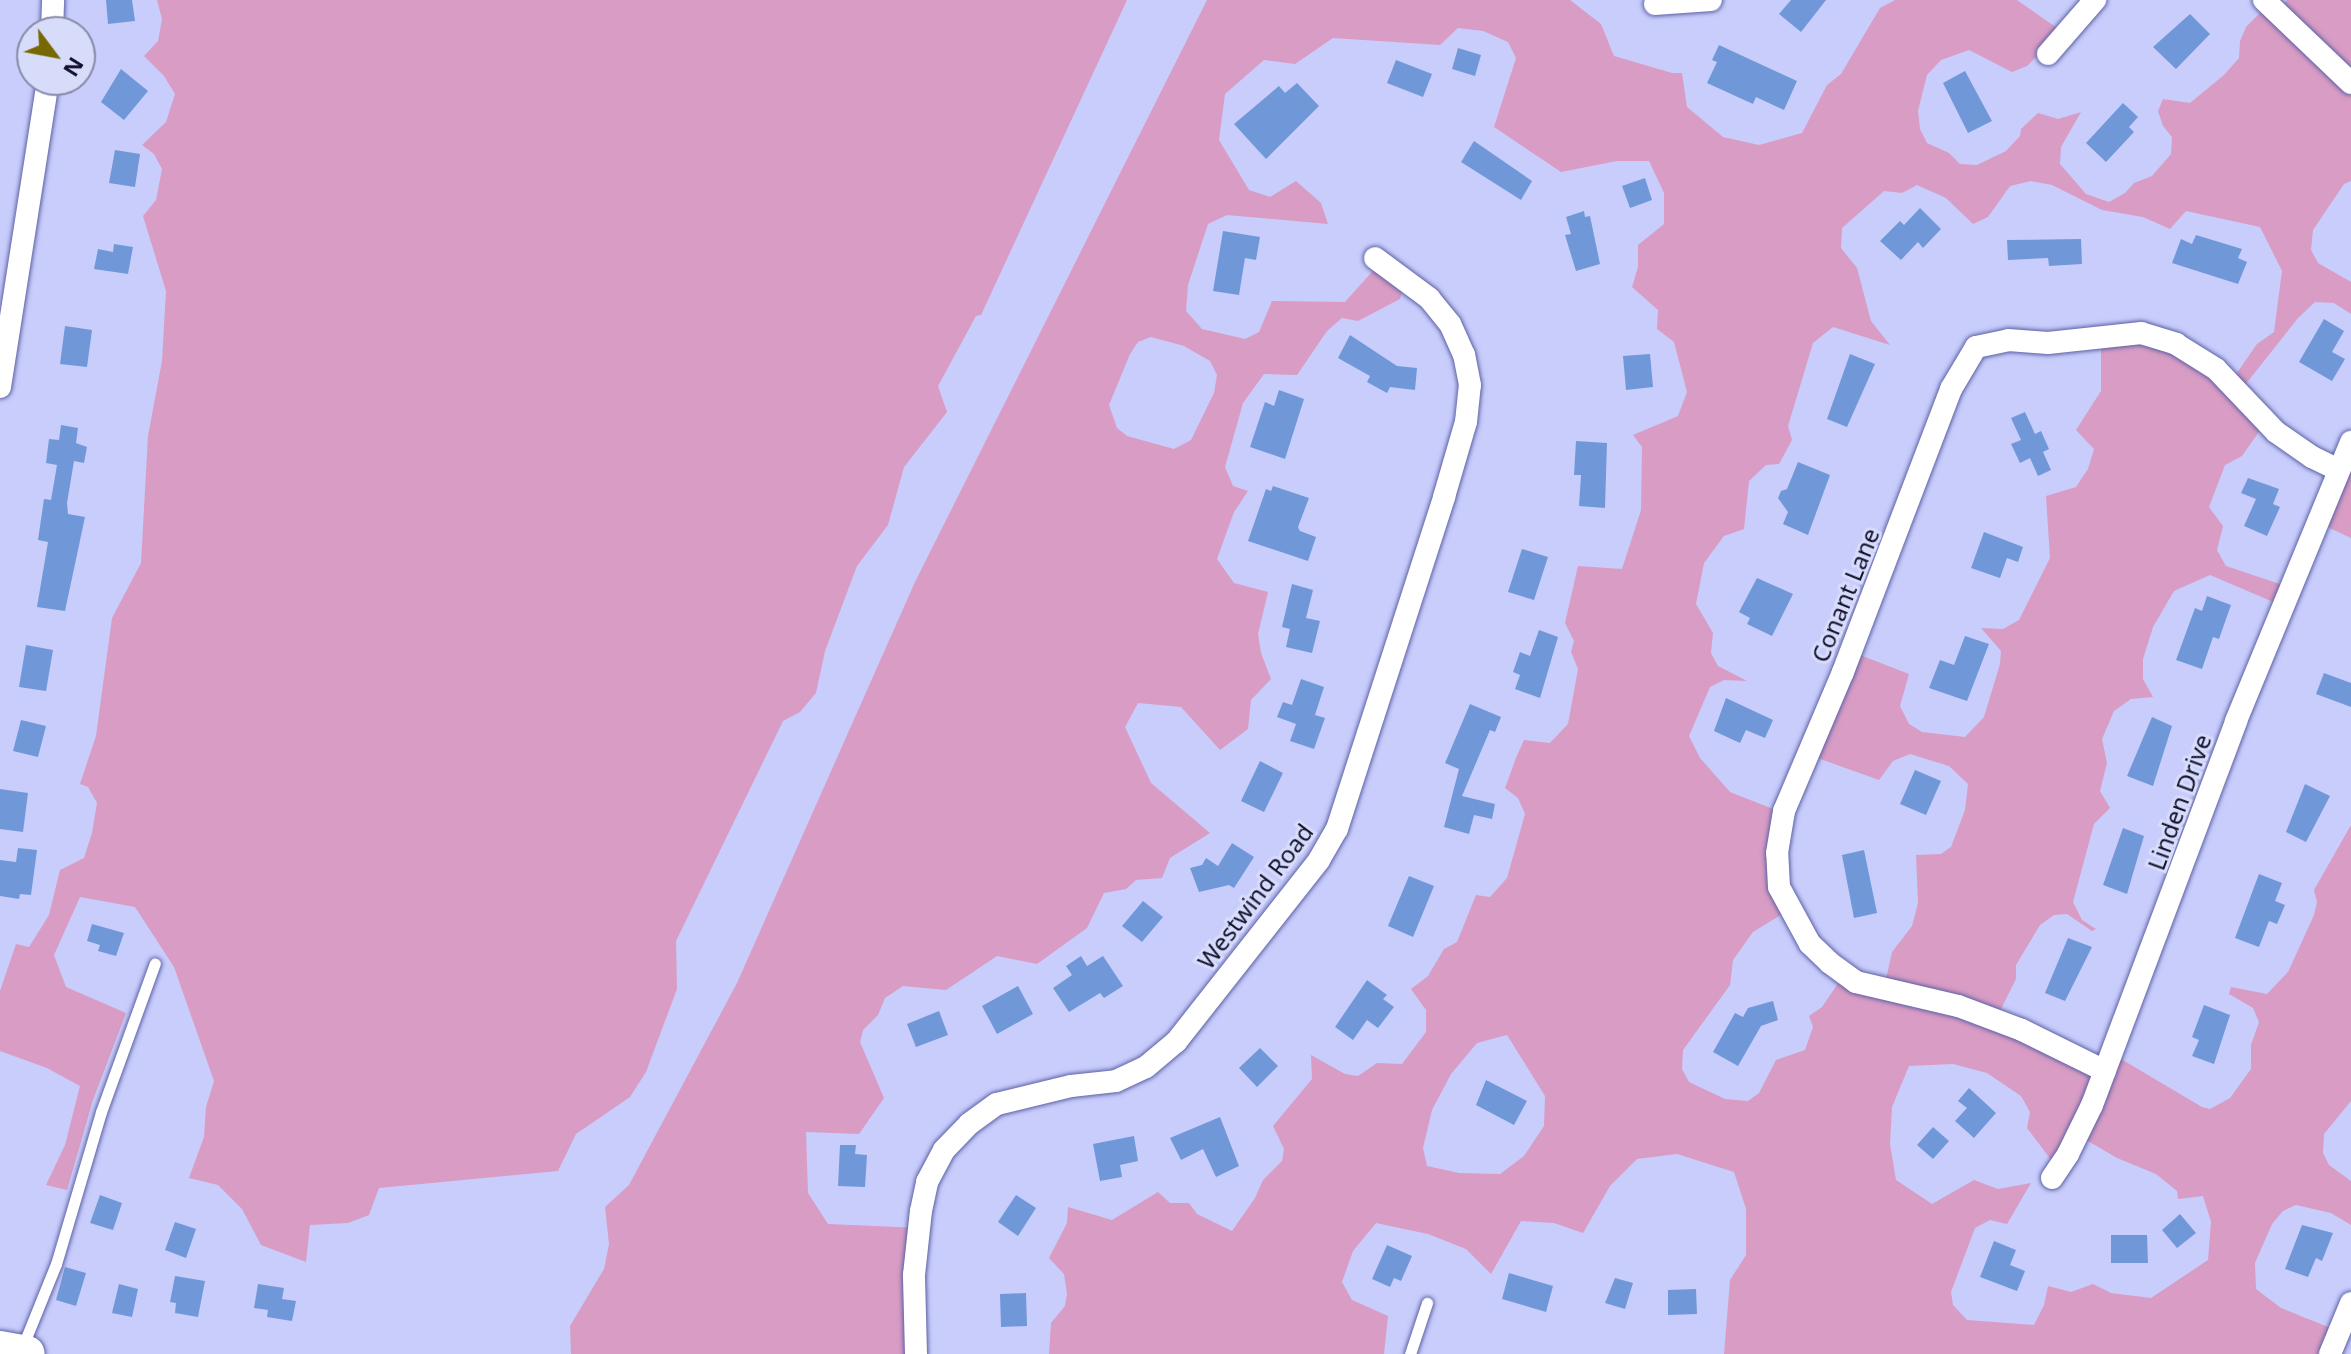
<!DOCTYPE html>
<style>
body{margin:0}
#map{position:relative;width:2351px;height:1354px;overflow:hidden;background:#c8cdfc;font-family:"Noto Sans",sans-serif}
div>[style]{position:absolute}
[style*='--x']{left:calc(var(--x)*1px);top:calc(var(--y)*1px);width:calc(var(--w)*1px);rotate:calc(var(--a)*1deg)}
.green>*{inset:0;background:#d99cc4}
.building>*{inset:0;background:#7098d9}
.roads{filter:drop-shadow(0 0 2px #5d61a5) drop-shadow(0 0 2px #5d61a5)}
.service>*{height:11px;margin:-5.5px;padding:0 5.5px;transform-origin:5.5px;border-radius:5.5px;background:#fff}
.minor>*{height:22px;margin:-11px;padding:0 11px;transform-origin:11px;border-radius:11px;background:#fff}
.primary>*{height:36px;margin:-18px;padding:0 18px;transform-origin:18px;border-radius:18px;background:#fff}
span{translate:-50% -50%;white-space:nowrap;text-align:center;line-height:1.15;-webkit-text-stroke:6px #d8dcfb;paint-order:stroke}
.street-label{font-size:24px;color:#11112c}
.north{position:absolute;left:16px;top:16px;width:80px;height:80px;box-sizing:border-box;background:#d8dcfb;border:2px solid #888ba8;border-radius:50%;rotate:122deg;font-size:22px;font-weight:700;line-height:32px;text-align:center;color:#11112c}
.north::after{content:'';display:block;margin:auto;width:28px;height:36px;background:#776900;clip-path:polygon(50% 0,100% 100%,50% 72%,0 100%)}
</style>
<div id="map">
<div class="green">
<i style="clip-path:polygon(157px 0,1127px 0,981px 315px,976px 316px,938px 386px,947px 412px,904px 467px,888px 525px,857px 566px,825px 651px,816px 693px,800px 712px,783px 721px,676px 941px,677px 989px,646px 1072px,630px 1097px,576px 1134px,558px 1171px,379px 1188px,369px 1215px,348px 1223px,310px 1225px,306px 1262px,261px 1245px,242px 1209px,218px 1185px,189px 1178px,204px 1137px,206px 1107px,214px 1081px,174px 967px,135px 907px,80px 897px,54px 955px,66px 987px,126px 1013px,93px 1100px,67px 1190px,46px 1185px,65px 1145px,80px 1086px,47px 1068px,0 1051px,0 991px,16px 944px,29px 947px,49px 915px,60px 870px,84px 858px,92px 833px,97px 803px,88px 787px,80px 784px,96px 736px,112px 618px,141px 563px,148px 436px,162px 361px,166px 291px,143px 216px,156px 200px,162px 169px,154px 154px,142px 145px,166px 122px,175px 94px,164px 76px,144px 56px,158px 41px,162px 19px)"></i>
<i style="clip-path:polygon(evenodd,1207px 0,1570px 0,1601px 24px,1614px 56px,1672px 73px,1682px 73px,1687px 107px,1723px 137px,1759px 145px,1802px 133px,1827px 85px,1841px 74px,1880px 8px,1895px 0,2017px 0,2057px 28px,2038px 55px,2027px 66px,2012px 72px,1969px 50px,1941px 60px,1927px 75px,1918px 111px,1920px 129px,1927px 143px,1949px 153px,1960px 164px,1977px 165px,2006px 151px,2020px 136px,2021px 129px,2038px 113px,2058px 119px,2081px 112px,2061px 147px,2060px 164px,2086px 194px,2109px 202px,2125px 193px,2134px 183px,2152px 176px,2171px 154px,2172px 137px,2163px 126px,2158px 111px,2163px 99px,2190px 103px,2224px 75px,2239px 58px,2240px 41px,2246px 27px,2267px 6px,2278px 11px,2287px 0,2351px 0,2351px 181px,2344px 184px,2313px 230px,2311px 250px,2318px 263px,2351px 282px,2351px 314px,2334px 303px,2315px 302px,2298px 318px,2241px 390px,2263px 426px,2242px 456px,2225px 465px,2209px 507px,2223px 526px,2217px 550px,2226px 566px,2292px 588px,2285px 607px,2210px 575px,2174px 591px,2153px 627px,2143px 659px,2143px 679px,2153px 697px,2131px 699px,2114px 711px,2102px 739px,2107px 763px,2100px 791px,2110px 808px,2094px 824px,2073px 902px,2082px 920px,2096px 929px,2092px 931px,2067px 914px,2054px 915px,2040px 925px,2016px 965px,2016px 979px,1997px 1017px,2097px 1067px,2116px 1056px,2202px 1107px,2210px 1109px,2230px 1098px,2251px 1069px,2251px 1045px,2259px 1022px,2253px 1008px,2229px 994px,2231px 987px,2267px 994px,2288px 972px,2314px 915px,2317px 902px,2314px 890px,2351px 825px,2351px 1101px,2324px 1134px,2323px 1153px,2329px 1165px,2351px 1181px,2351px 1225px,2331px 1213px,2296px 1205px,2283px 1211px,2272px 1224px,2255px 1263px,2256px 1289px,2281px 1308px,2333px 1329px,2328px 1354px,1724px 1354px,1730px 1280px,1746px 1255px,1746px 1209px,1734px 1172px,1677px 1154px,1637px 1159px,1610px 1186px,1583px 1233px,1554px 1223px,1521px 1221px,1491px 1274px,1466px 1249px,1428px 1234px,1376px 1223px,1353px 1251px,1342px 1282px,1352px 1300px,1388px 1316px,1384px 1354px,1049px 1354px,1051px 1323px,1065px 1306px,1067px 1294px,1064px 1274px,1049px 1258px,1067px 1223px,1068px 1207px,1112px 1220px,1158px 1192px,1170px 1203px,1189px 1203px,1197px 1214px,1232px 1231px,1255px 1198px,1263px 1180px,1282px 1161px,1284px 1149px,1273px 1126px,1312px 1079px,1311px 1055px,1345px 1074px,1358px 1076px,1377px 1063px,1402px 1064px,1426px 1032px,1426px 1010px,1411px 989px,1428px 976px,1444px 949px,1457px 942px,1476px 895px,1490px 897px,1507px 878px,1525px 814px,1518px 798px,1505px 788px,1516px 758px,1524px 740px,1550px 743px,1568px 724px,1578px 669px,1571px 652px,1574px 641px,1565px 623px,1578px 566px,1622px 569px,1641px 510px,1642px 447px,1633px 435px,1678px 416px,1687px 392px,1674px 342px,1657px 329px,1658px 310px,1632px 287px,1638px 267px,1638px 245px,1664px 224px,1664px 193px,1649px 161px,1617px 161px,1561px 172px,1494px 127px,1516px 58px,1508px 42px,1483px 31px,1458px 28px,1440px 45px,1333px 38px,1295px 64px,1264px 60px,1225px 94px,1219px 140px,1249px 190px,1270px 197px,1296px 181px,1321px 203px,1328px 224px,1227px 215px,1208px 224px,1188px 285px,1186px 311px,1202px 329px,1245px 339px,1259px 332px,1272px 301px,1345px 302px,1380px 263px,1406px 278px,1400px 299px,1358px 321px,1342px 318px,1327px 331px,1297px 375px,1264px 374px,1243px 403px,1225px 467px,1233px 486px,1248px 491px,1234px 512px,1217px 559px,1234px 583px,1268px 592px,1258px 634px,1261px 653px,1271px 679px,1251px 700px,1248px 729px,1220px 750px,1181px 707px,1138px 703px,1125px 727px,1151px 783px,1210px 833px,1170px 858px,1162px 878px,1136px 880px,1126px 889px,1104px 893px,1087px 928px,1037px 964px,997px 956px,946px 990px,903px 986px,885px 998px,878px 1015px,863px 1030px,860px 1042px,884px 1098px,859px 1134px,806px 1132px,808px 1193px,828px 1224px,920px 1228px,917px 1354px,571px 1354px,570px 1326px,604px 1269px,609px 1244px,605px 1207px,629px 1185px,737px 983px,915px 582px,1207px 0,2031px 181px,2052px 185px,2102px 210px,2143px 217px,2170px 229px,2186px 211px,2260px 227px,2282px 271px,2274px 332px,2257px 344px,2232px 380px,2144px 333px,2101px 338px,2101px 391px,2076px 430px,2094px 449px,2088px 469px,2076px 487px,2046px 496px,2050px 558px,2019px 620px,2003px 629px,1981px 628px,2001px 651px,2000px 664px,1984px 717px,1965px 737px,1922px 732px,1909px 724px,1900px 706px,1909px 674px,1855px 653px,1812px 756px,1879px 780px,1893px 761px,1910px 754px,1949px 766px,1968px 784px,1965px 810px,1951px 847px,1941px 854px,1916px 855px,1918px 903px,1912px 926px,1892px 952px,1884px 988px,1845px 973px,1822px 1007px,1809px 1016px,1813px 1027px,1805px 1050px,1776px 1060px,1759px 1093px,1748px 1101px,1725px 1099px,1689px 1082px,1682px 1069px,1683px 1050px,1730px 985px,1733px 960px,1753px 932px,1789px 910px,1783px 813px,1730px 792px,1700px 758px,1689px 736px,1710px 687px,1724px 680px,1747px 681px,1718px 666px,1711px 653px,1713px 633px,1696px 604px,1704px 563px,1724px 536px,1744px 529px,1749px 481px,1766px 465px,1779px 464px,1792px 440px,1788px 426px,1813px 343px,1833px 327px,1890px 345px,1871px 321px,1857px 268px,1841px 248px,1842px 228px,1884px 191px,1902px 193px,1917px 185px,1946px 198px,1973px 224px,1988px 217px,2010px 186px,2031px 181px,1207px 0,1151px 337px,1184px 346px,1210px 361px,1217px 375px,1214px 393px,1191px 440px,1174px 449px,1127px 436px,1117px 428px,1109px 405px,1130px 354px,1138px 342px,1151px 337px,1207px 0,1507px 1035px,1545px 1096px,1544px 1126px,1524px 1156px,1500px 1174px,1459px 1173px,1427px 1166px,1423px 1148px,1432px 1110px,1451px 1074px,1477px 1043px,1507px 1035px,1207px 0,1953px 1064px,1987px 1073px,2021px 1096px,2030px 1112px,2027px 1128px,2055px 1165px,2081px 1137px,2117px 1158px,2156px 1174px,2177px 1191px,2178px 1199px,2203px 1196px,2211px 1222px,2208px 1260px,2151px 1298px,2111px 1293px,2093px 1284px,2071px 1292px,2048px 1286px,2044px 1305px,2034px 1325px,1967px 1320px,1953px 1305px,1951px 1292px,1975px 1228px,1990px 1220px,2007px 1224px,2031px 1183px,1998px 1189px,1974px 1180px,1932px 1204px,1896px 1180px,1890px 1144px,1892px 1107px,1909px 1066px,1953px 1064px)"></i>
<i style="clip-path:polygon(2351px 466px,2351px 538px,2321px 524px)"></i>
</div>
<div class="building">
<i style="clip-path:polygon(106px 0,132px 0,135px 21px,108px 24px)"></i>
<i style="clip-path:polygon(1791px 0,1826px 0,1801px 32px,1779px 14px)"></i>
<i style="clip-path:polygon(2190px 14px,2210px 34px,2176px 69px,2153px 47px)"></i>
<i style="clip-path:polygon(1719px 45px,1797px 81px,1784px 110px,1756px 97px,1753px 104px,1707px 83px,1717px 62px,1712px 60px)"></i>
<i style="clip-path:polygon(1458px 48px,1481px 55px,1475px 76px,1452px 69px)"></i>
<i style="clip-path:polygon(1396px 60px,1432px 74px,1423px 97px,1387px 83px)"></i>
<i style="clip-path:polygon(121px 69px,148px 91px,124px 120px,101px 102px)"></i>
<i style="clip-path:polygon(1965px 71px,1992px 121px,1968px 133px,1943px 83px)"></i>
<i style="clip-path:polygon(1297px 83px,1319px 106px,1266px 159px,1234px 124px,1279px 86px,1285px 93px)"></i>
<i style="clip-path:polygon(2123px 103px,2138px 117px,2129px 127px,2134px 132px,2106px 162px,2086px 143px)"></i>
<i style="clip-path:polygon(1474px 141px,1532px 181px,1521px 200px,1461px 162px)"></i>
<i style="clip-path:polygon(115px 150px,140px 154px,135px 187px,109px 183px)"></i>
<i style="clip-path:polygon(1645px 178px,1652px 200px,1630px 208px,1622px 186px)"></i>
<i style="clip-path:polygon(1920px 208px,1941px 229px,1923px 248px,1918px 242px,1901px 260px,1880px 241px,1900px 221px,1904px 225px)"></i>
<i style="clip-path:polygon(1584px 211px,1585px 217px,1590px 216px,1600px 264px,1576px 271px,1565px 235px,1571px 234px,1566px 217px)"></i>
<i style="clip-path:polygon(1223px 231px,1260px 237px,1256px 260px,1245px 258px,1239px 295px,1213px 291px)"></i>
<i style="clip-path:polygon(2196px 235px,2242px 249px,2238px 258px,2247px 262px,2238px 284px,2172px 263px,2181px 239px,2192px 244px)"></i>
<i style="clip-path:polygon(2081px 239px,2082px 264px,2049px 266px,2048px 258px,2008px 260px,2007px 240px)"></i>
<i style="clip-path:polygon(114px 244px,133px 247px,128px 274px,94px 269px,98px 249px,113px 252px)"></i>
<i style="clip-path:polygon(2324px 319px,2344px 331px,2332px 352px,2345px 359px,2332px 381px,2299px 362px)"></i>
<i style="clip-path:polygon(65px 326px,92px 330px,87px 367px,60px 364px)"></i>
<i style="clip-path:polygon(1350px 335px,1397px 366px,1417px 368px,1415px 390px,1390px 387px,1387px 393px,1367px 382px,1370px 376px,1338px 358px)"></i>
<i style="clip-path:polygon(1650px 354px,1653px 387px,1626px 390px,1623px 356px)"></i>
<i style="clip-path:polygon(1850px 354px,1875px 364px,1847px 427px,1827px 419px)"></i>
<i style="clip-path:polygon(1279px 390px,1304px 399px,1285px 459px,1250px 447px,1265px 402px,1274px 406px)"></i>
<i style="clip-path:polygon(2025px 412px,2035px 434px,2041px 431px,2049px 449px,2043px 452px,2051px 470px,2038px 476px,2030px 458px,2020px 463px,2011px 444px,2021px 440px,2011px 418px)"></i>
<i style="clip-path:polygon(61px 425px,78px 428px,76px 443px,87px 447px,84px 463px,74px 461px,67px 503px,68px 514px,85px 517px,65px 611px,37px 607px,48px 542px,38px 540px,44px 499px,51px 500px,57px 465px,46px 463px,49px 439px,59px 440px)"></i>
<i style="clip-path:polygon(1576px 441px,1607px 443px,1605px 508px,1579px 506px,1581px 475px,1574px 475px)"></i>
<i style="clip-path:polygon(1798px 462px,1830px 475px,1808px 535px,1783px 524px,1788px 512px,1778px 498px,1781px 491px,1787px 489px)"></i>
<i style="clip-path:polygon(2248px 478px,2279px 489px,2273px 504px,2280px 507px,2267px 536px,2244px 526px,2256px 499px,2241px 493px)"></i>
<i style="clip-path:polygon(1273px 486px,1309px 498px,1298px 527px,1300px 531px,1316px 537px,1308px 561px,1248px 541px,1266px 489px,1271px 491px)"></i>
<i style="clip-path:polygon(1984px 532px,2023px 547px,2018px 562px,2007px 558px,2000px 578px,1971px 568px)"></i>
<i style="clip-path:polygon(1522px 549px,1548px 557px,1534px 600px,1508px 592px)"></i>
<i style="clip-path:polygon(1757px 578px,1793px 594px,1772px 636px,1747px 624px,1750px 618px,1739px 612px)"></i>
<i style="clip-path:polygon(1292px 584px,1313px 590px,1306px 618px,1320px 621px,1312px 653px,1286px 647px,1290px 629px,1282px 627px)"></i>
<i style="clip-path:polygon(2207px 596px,2231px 605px,2219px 639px,2213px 637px,2202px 669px,2176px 660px,2195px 608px,2202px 611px)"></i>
<i style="clip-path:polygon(1539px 630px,1558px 637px,1540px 698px,1515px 689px,1520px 675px,1513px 672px,1520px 652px,1530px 656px)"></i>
<i style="clip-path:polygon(1965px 636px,1989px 644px,1967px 701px,1929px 688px,1940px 660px,1954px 665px)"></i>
<i style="clip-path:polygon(26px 645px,53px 650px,46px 691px,19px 687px)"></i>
<i style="clip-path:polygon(2324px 673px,2351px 683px,2351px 707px,2316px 694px)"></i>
<i style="clip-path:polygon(1301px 679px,1324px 687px,1315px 715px,1325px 718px,1314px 749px,1290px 741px,1296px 724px,1277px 717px,1283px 702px,1292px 705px)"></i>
<i style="clip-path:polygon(1726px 698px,1773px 720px,1765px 738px,1746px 730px,1740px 743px,1714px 731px)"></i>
<i style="clip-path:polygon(1470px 704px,1501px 717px,1495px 732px,1490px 730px,1462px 796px,1495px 804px,1492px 819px,1474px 815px,1469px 834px,1444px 827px,1459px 769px,1445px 763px)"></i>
<i style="clip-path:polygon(2152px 717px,2172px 726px,2153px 786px,2127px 776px)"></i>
<i style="clip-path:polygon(21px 720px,46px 726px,38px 757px,13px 751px)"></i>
<i style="clip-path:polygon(1260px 761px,1283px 773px,1264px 812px,1241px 801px)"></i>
<i style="clip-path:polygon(1915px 770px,1941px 781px,1926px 815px,1900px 804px)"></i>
<i style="clip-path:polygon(2305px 784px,2330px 796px,2306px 842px,2286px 832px)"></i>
<i style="clip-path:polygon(0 789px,28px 793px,23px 832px,0 829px)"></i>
<i style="clip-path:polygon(2123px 828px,2144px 836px,2127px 894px,2103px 885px)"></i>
<i style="clip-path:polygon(1232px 843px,1254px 857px,1234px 888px,1229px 885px,1199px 892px,1190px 868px,1202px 865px,1206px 858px,1218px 866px)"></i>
<i style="clip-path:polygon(18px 848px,37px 850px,31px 895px,20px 894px,19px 899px,0 896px,0 860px,16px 862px)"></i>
<i style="clip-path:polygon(1864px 850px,1877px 913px,1854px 918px,1842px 855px)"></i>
<i style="clip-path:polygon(2259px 874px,2282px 883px,2275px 901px,2285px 905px,2277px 924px,2269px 921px,2259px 947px,2235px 938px)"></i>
<i style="clip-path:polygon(1409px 876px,1434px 886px,1413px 937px,1388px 926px)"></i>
<i style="clip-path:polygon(1143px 901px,1163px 917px,1142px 942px,1122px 926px)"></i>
<i style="clip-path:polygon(92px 924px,124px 933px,116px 956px,98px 951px,100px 945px,87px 941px)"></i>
<i style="clip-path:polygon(2068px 938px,2092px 947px,2065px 1001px,2045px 993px)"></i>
<i style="clip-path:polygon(1081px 956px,1087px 966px,1103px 956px,1123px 986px,1104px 998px,1100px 993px,1069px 1012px,1053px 988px,1072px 975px,1066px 966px)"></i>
<i style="clip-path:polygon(1367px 980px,1387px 995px,1383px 999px,1394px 1007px,1378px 1028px,1367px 1020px,1353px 1040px,1335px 1027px)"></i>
<i style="clip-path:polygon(1018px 986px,1033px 1014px,997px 1034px,982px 1006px)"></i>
<i style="clip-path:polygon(1773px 1001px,1778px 1020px,1761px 1026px,1738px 1066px,1713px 1052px,1735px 1013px,1743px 1017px,1748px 1008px)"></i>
<i style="clip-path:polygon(2204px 1005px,2230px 1015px,2214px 1064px,2192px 1056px,2199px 1040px,2192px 1037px)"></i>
<i style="clip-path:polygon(939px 1011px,948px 1035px,916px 1047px,907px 1024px)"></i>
<i style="clip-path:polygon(1260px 1048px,1278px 1066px,1257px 1087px,1239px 1068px)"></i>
<i style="clip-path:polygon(1486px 1080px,1527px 1101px,1514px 1125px,1476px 1105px)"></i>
<i style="clip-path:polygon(1969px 1088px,1996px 1113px,1974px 1138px,1955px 1121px,1967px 1108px,1958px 1101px)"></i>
<i style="clip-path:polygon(1220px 1117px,1239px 1166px,1216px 1177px,1203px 1149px,1181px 1160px,1170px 1138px)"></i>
<i style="clip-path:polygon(1933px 1127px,1949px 1141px,1933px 1159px,1917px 1145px)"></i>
<i style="clip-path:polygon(1134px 1136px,1138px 1161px,1120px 1165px,1122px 1177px,1100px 1181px,1093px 1144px)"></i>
<i style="clip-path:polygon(840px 1145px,856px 1145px,855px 1154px,867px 1155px,865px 1187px,838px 1186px)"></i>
<i style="clip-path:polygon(100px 1195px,122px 1203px,113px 1230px,90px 1223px)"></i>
<i style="clip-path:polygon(1016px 1195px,1036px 1208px,1018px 1236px,998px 1222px)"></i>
<i style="clip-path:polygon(2180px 1214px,2196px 1233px,2177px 1248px,2162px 1230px)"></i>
<i style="clip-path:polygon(175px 1222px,196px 1229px,186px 1258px,165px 1250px)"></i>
<i style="clip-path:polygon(2302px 1225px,2333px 1233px,2322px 1261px,2316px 1258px,2308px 1277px,2285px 1269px)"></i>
<i style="clip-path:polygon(2111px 1235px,2147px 1235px,2148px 1263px,2111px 1263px)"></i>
<i style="clip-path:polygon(1994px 1241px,2016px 1250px,2010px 1265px,2025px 1271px,2017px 1291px,1980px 1277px)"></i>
<i style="clip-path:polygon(1387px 1245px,1412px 1256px,1401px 1281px,1394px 1278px,1390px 1287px,1372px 1279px)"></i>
<i style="clip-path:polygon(65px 1267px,86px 1273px,76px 1306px,56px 1300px)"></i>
<i style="clip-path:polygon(1509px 1273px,1553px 1286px,1546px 1312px,1502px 1299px)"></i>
<i style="clip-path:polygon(175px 1276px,205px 1281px,198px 1317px,175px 1313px,176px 1303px,170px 1302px)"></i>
<i style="clip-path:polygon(1615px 1278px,1633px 1283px,1625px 1309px,1605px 1303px)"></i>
<i style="clip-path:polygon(119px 1284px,138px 1289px,132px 1317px,112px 1313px)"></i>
<i style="clip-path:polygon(258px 1284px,284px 1288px,282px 1299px,296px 1301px,292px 1321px,267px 1317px,268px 1310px,254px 1308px)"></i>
<i style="clip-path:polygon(1696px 1289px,1697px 1314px,1668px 1315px,1668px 1290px)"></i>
<i style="clip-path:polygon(1026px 1293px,1027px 1326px,1001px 1327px,1000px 1294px)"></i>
</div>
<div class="roads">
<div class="service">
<i style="--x:22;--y:1348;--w:91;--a:-68"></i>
<i style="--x:56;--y:1264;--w:159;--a:-73.5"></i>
<i style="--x:101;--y:1112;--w:158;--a:-70.1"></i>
<i style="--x:1410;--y:1354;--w:54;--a:-71.6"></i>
</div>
<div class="minor">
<i style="--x:2264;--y:0;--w:120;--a:43.7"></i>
<i style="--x:1655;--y:4;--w:56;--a:-4.1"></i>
<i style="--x:52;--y:32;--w:32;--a:-88"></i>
<i style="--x:2048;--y:54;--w:72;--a:-49"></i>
<i style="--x:0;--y:387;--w:311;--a:-81.1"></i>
<i style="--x:2105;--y:1071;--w:93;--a:-153.7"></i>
<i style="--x:2022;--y:1030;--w:68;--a:-159.4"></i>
<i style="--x:1958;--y:1006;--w:105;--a:-166.8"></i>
<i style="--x:1856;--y:982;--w:32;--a:-144"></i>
<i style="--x:1830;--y:963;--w:28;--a:-136"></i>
<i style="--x:1810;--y:944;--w:65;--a:-118.5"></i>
<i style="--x:1779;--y:887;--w:34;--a:-93"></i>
<i style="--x:1777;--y:853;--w:43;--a:-80.5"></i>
<i style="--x:1784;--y:811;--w:151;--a:-67"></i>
<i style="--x:1843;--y:672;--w:303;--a:-69.1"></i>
<i style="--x:1951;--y:389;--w:49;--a:-59.2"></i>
<i style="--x:1976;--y:347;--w:33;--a:-12"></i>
<i style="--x:2008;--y:340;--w:40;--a:4.3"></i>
<i style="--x:2048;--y:343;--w:94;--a:-6.1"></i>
<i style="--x:2141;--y:333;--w:37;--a:17"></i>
<i style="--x:2176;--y:344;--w:47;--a:32"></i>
<i style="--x:2216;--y:369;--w:87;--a:46.4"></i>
<i style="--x:2276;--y:432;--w:44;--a:34.8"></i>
<i style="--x:2312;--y:457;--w:30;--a:26"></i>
<i style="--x:2052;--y:1178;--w:29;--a:-56"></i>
<i style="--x:2068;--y:1154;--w:55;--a:-63.9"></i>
<i style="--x:2092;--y:1105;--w:410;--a:-69.4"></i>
<i style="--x:2236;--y:721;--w:302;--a:-67.6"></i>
<i style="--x:916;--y:1354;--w:79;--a:-91.5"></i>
<i style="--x:914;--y:1275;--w:64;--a:-83.8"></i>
<i style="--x:921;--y:1211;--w:30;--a:-78"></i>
<i style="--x:927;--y:1182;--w:36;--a:-62"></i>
<i style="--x:944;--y:1150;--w:36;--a:-46"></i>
<i style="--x:969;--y:1124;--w:34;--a:-36"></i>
<i style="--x:997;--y:1104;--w:76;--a:-13.7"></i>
<i style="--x:1071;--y:1086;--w:45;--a:-6.3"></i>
<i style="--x:1116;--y:1081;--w:33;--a:-25"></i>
<i style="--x:1146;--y:1067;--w:39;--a:-40"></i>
<i style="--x:1176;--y:1042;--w:231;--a:-51.8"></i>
<i style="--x:1319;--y:860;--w:36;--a:-60"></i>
<i style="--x:1337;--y:829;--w:349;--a:-72.1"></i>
<i style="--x:1444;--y:497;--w:78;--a:-73.7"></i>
<i style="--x:1466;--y:422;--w:37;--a:-84"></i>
<i style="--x:1470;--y:385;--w:31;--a:-101"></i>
<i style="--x:1464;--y:355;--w:34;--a:-114"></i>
<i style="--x:1450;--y:324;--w:33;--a:-129"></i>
<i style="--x:1429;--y:298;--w:67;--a:-143.5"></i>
<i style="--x:2330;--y:1354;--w:55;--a:-67.6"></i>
</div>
<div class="primary">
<i style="--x:0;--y:1349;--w:27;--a:10"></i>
</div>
</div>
<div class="street-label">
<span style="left:1845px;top:595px;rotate:-68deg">Conant Lane</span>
<span style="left:2179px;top:802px;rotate:-70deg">Linden Drive</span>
<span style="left:1255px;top:896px;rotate:-53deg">Westwind Road</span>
</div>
<div class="north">N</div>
</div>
